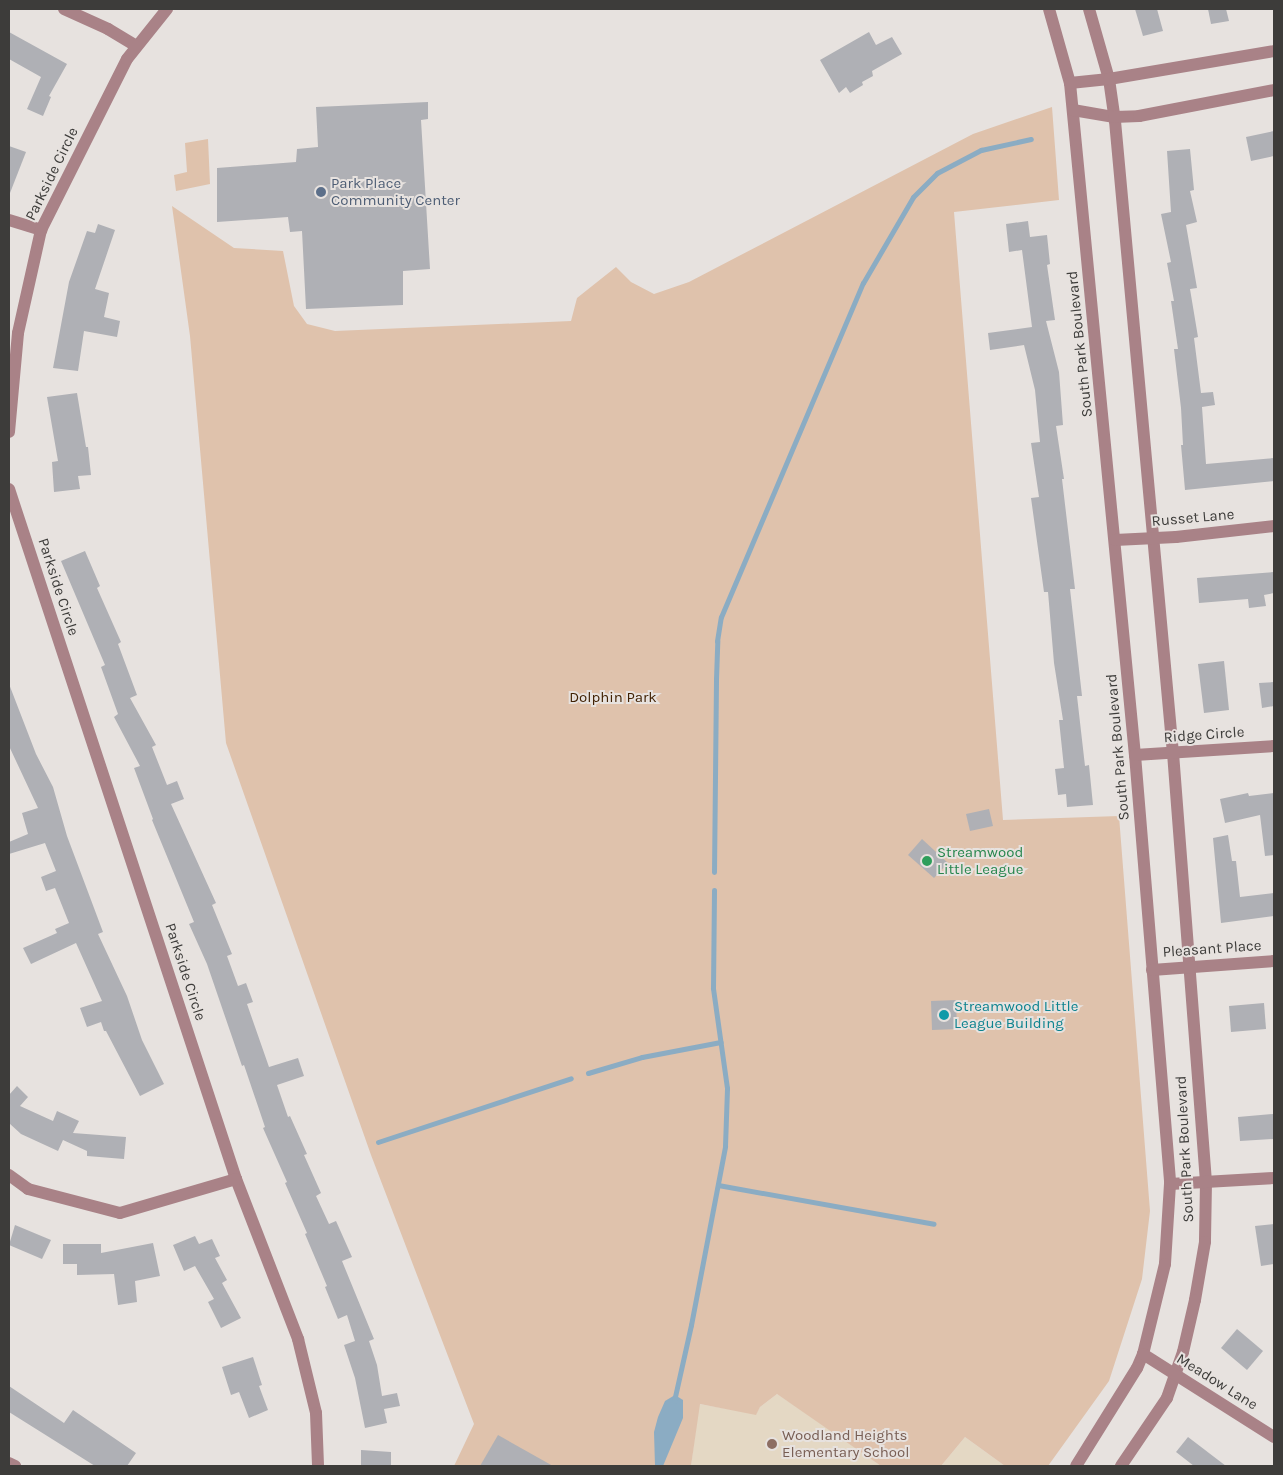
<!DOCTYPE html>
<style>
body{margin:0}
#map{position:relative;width:1283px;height:1475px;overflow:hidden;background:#e7e2df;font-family:Karla,sans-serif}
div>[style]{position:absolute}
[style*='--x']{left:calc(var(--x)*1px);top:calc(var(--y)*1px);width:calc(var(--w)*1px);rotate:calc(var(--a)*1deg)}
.education>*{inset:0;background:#e4d8c4}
.green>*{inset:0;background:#dfc2ac}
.water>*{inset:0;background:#8bacc3}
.stream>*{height:5px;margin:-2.5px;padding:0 2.5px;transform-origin:2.5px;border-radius:2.5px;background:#8bacc3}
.building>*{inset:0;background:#afb0b5}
.minor>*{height:12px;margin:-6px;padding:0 6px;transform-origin:6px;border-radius:6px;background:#a98287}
.dots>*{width:14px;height:14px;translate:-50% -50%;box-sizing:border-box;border:2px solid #e7e2df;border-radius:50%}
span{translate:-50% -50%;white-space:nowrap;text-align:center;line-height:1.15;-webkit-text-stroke:4px #e7e2df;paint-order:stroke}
.street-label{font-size:15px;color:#3d3c3a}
.service-label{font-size:15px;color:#4e5e75}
.left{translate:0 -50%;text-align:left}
.park-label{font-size:15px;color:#402103}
.leisure-label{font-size:15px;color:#27864d}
.culture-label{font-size:15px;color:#0d838f}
.education-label{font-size:15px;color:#785e54}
.frame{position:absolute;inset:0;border:10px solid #3d3c3a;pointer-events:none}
</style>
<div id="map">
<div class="education">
<i style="clip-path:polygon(777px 1394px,821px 1423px,881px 1466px,691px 1466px,699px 1404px,756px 1414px,760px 1407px)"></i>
<i style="clip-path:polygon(965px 1437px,1005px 1466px,941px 1466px)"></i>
</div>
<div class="green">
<i style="clip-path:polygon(1052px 107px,1059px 200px,954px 212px,1003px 820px,1119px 816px,1150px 1211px,1142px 1279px,1109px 1381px,1048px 1466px,1005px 1466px,965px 1437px,941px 1466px,881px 1466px,777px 1394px,760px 1407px,756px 1415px,700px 1404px,691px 1466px,454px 1466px,474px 1424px,371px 1155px,226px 743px,190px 336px,172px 206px,234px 248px,283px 251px,294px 306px,307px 324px,335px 331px,571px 321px,577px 298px,616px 267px,631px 282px,654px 294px,689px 282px,973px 134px)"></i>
<i style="clip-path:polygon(208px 139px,210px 184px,176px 191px,174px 175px,187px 172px,185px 143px)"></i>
</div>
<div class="water">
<i style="clip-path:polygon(675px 1395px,683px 1400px,683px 1418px,663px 1466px,655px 1466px,654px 1432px,658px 1417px,665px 1401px)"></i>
</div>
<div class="stream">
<i style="--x:714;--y:872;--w:193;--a:-89.4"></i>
<i style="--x:716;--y:679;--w:38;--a:-88"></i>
<i style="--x:717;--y:641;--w:24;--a:-81"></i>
<i style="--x:721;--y:617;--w:363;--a:-67"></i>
<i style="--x:863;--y:283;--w:99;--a:-59.8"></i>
<i style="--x:913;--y:197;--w:34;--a:-45"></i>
<i style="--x:937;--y:173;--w:50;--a:-27.6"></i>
<i style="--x:981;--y:150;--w:51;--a:-12.4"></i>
<i style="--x:588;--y:1073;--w:56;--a:-16.5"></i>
<i style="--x:642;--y:1057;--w:80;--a:-10.8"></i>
<i style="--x:378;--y:1142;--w:203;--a:-18.3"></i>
<i style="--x:718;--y:1185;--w:219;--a:10.2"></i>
<i style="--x:674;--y:1401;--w:78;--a:-77.4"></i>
<i style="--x:691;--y:1325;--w:182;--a:-79.2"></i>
<i style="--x:725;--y:1146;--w:58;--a:-88"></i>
<i style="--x:727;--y:1088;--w:101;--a:-98"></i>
<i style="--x:713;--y:988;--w:98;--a:-89.4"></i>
</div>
<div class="building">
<i style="clip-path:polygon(1135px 9px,1157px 9px,1163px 31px,1143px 36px)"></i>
<i style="clip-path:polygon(1208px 9px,1226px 9px,1229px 21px,1211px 24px)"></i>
<i style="clip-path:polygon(9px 32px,67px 64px,49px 96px,51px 97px,43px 116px,27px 109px,41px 77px,9px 59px)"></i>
<i style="clip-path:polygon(869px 32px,876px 45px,892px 37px,902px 54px,872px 71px,873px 76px,862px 82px,863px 85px,850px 93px,846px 87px,839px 93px,820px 60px)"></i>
<i style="clip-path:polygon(428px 102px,428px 119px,421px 120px,430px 269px,403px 271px,403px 305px,306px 309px,302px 231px,290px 232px,288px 217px,217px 222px,217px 168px,296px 162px,297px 149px,318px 147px,316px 107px)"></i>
<i style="clip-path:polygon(1274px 131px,1274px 156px,1251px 161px,1246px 137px)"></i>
<i style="clip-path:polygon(9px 146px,26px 152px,10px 193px,9px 193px)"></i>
<i style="clip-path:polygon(1190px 149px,1194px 190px,1190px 191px,1197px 222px,1186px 225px,1197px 288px,1190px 289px,1198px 337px,1194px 338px,1201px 393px,1213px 392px,1215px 405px,1202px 407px,1206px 464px,1274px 458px,1274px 481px,1185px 490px,1181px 445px,1183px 445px,1181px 408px,1174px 349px,1178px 349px,1171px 301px,1174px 301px,1167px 263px,1171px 262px,1161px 214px,1171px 212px,1167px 151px)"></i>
<i style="clip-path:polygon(1028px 221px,1030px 237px,1047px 235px,1050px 264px,1047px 265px,1055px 320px,1046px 321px,1059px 372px,1063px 425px,1056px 426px,1064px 479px,1062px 479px,1075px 589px,1070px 589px,1082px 696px,1077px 696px,1085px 766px,1089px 765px,1093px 805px,1067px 807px,1066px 794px,1058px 795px,1055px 769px,1064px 768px,1059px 720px,1063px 720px,1054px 663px,1048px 592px,1044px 592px,1031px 498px,1039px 497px,1031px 443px,1040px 442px,1035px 390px,1024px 345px,990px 350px,988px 333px,1032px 327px,1022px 250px,1009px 252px,1006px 224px)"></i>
<i style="clip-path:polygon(98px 224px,115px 230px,95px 289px,109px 293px,104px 317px,120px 321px,117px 337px,84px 331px,78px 371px,53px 368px,69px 282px,87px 231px,95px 233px)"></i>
<i style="clip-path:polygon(77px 393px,86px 447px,88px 447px,91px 475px,78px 476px,80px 489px,54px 492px,52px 462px,58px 461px,47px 397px)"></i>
<i style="clip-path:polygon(85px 551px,100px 586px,97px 588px,121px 642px,118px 644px,137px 695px,130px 698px,156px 745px,152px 747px,167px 785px,177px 781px,184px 799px,171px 804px,216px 903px,212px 905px,232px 954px,227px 956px,238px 986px,246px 983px,253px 1002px,247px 1004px,269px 1067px,298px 1058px,304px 1076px,277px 1085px,288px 1117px,290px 1116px,307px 1154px,304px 1155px,321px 1193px,316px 1196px,329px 1224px,336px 1221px,352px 1257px,342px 1261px,374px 1339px,369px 1341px,377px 1365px,382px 1396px,397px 1393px,400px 1406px,384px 1409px,387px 1423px,365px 1428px,355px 1378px,344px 1345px,355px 1341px,347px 1315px,338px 1319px,325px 1287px,327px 1286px,305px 1234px,307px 1233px,285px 1183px,287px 1182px,263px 1128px,265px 1127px,244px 1065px,242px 1066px,207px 964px,189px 924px,194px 922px,152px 820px,153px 819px,134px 768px,140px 766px,114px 717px,118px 714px,101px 667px,105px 665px,61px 561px)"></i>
<i style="clip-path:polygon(1274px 572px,1274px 593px,1264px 595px,1266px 606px,1249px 608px,1248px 599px,1199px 603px,1197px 578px)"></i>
<i style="clip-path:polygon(1224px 661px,1229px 710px,1204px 713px,1198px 664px)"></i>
<i style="clip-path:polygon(1274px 682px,1274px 706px,1262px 708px,1259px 683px)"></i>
<i style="clip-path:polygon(9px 684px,36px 754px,53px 787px,67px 836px,103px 932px,98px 934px,127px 996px,142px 1040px,164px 1084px,140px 1096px,106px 1031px,104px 1031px,101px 1022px,87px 1027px,80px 1008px,102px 1001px,76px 943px,31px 964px,23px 948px,57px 933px,55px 929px,69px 923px,55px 888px,46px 891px,41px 877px,56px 871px,45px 843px,9px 854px,9px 842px,28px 834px,22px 813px,38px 808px,9px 746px)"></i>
<i style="clip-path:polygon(1248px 793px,1249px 796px,1274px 793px,1274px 855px,1265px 856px,1260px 815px,1225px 823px,1220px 799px)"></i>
<i style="clip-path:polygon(989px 809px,993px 826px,970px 831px,966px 814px)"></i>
<i style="clip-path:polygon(1228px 835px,1232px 861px,1236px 861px,1240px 897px,1274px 893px,1274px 916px,1221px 923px,1213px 838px)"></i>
<i style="clip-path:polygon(922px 839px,948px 863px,934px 878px,908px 855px)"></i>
<i style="clip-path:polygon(956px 1000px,957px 1029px,932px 1030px,931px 1001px)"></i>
<i style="clip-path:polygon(1264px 1003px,1266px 1029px,1231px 1032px,1229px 1006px)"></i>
<i style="clip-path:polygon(17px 1086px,28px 1097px,20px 1106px,53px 1121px,57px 1111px,79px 1121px,73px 1133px,126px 1137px,124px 1159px,87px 1156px,87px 1151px,63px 1140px,58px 1151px,21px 1134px,9px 1123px,9px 1095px)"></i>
<i style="clip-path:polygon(1273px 1114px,1274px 1139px,1240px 1141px,1238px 1117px)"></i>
<i style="clip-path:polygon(1274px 1224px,1274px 1264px,1261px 1266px,1255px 1226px)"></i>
<i style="clip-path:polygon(15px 1225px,51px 1240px,42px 1259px,9px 1245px)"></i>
<i style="clip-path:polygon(195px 1236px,199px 1244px,212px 1239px,220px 1256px,215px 1258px,227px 1280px,222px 1283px,241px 1318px,221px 1328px,208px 1302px,214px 1299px,195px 1266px,184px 1271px,173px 1245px)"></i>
<i style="clip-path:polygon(153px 1243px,160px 1276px,135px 1281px,137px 1302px,118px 1305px,114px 1274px,77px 1275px,77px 1264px,63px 1264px,63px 1244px,101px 1244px,101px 1253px)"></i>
<i style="clip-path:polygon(1237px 1329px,1263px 1351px,1247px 1370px,1221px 1348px)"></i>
<i style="clip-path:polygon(253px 1357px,262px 1385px,259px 1386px,268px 1410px,249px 1418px,239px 1392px,231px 1395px,222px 1367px)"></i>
<i style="clip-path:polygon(9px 1386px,64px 1423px,73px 1410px,136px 1453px,127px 1466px,95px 1466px,9px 1412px)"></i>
<i style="clip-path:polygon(498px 1435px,553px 1466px,480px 1466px)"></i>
<i style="clip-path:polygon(1188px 1437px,1226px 1466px,1194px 1466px,1176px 1452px)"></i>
<i style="clip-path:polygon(361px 1450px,391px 1452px,391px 1466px,361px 1466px)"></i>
</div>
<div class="minor">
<i style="--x:64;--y:9;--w:48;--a:24.4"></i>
<i style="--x:108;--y:29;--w:33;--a:31"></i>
<i style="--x:1049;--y:9;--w:77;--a:74.2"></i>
<i style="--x:1070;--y:83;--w:675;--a:84.48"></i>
<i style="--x:1135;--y:755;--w:430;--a:85.3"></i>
<i style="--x:1170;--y:1184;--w:80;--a:93.6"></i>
<i style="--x:1165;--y:1264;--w:93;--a:103.7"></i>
<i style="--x:1143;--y:1354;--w:15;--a:113"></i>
<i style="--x:1137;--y:1368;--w:115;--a:121.9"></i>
<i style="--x:1089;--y:9;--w:73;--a:74.1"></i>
<i style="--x:1109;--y:79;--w:42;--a:81.9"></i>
<i style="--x:1115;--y:121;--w:635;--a:84.76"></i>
<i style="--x:1173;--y:753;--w:430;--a:85.6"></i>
<i style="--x:1206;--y:1182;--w:60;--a:91"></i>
<i style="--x:1205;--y:1242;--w:59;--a:99.8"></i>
<i style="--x:1195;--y:1300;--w:53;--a:103"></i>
<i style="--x:1183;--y:1352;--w:49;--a:109.2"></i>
<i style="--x:1167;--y:1398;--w:82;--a:124.1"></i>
<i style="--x:1070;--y:83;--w:39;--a:-6"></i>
<i style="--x:1109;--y:79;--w:167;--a:-9.6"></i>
<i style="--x:1073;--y:110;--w:42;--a:9.7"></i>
<i style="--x:1114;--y:117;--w:25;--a:-2"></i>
<i style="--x:1139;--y:116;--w:137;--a:-10.9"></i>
<i style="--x:9;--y:220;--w:34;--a:17"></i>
<i style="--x:9;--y:432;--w:99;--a:-84.8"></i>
<i style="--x:18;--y:333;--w:106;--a:-77.4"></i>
<i style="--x:41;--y:230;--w:191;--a:-63.3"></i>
<i style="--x:127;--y:59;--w:64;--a:-51.3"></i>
<i style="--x:9;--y:489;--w:726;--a:71.79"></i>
<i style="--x:236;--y:1179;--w:172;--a:68.8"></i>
<i style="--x:298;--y:1339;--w:76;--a:76.3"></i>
<i style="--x:316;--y:1413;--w:53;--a:87.8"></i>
<i style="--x:1115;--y:540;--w:61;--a:-2.8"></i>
<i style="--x:1176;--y:537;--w:99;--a:-6.4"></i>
<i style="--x:1135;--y:755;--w:139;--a:-3.7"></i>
<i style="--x:1152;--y:970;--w:122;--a:-4.2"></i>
<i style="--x:9;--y:1175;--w:24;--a:36"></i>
<i style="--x:28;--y:1189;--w:95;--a:14.6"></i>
<i style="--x:120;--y:1213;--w:121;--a:-16.3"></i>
<i style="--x:1170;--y:1184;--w:104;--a:-3.3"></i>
<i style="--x:1143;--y:1354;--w:155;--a:32.4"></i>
<i style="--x:9;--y:1463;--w:7;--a:27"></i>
</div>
<div class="dots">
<i style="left:321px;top:192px;background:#5c6f8a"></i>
<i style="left:927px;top:861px;background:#2e9e5b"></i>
<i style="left:944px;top:1015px;background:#0f9aa8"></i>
<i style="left:772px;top:1444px;background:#8d6e63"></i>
</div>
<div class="street-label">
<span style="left:52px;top:174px;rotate:-64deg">Parkside Circle</span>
<span style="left:1080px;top:344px;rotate:-96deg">South Park Boulevard</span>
<span style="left:1193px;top:518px;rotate:-5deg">Russet Lane</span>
<span style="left:58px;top:587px;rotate:72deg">Parkside Circle</span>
<span style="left:1204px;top:735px;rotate:-4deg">Ridge Circle</span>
<span style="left:1118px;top:747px;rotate:-95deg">South Park Boulevard</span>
<span style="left:1212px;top:949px;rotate:-4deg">Pleasant Place</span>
<span style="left:185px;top:972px;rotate:72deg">Parkside Circle</span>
<span style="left:1185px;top:1149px;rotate:-93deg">South Park Boulevard</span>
<span style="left:1217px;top:1382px;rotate:32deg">Meadow Lane</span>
</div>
<div class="service-label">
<span class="left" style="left:331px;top:192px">Park Place<br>Community Center</span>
</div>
<div class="park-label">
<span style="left:613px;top:698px">Dolphin Park</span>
</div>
<div class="leisure-label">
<span class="left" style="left:937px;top:861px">Streamwood<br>Little League</span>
</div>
<div class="culture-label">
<span class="left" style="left:954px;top:1015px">Streamwood Little<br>League Building</span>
</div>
<div class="education-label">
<span class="left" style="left:782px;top:1444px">Woodland Heights<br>Elementary School</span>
</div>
<div class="frame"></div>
</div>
